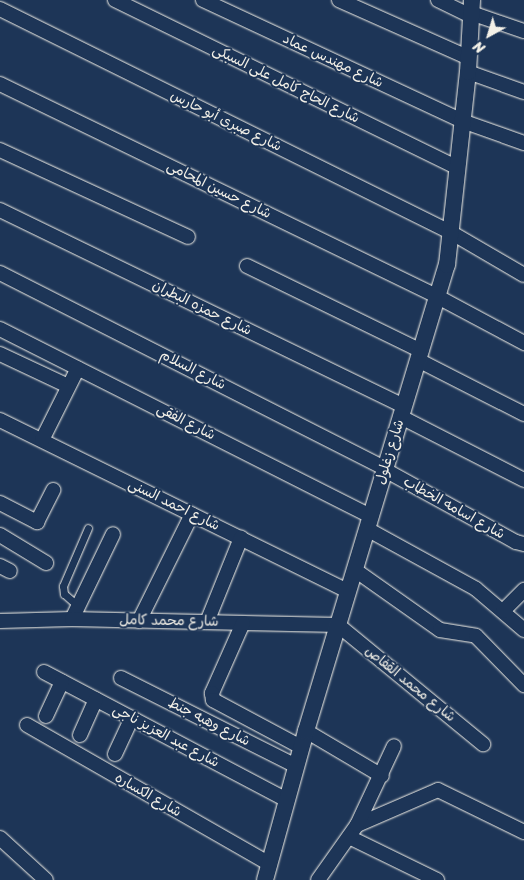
<!DOCTYPE html>
<meta charset="utf-8">
<style>
body{margin:0}
#map{position:relative;width:524px;height:880px;overflow:hidden;background:#1d3557;font-family:Sriracha,"Playpen Sans Arabic",sans-serif}
div>[style]{position:absolute}
[style*='--x']{left:calc(var(--x)*1px);top:calc(var(--y)*1px);width:calc(var(--w)*1px);rotate:calc(var(--a)*1deg)}
.roads{filter:drop-shadow(0 0 1px #f4f1e8) drop-shadow(0 0 1px #f4f1e8)}
.service>*{height:7px;margin:-3.5px;padding:0 3.5px;transform-origin:3.5px;border-radius:3.5px;background:#1d3557}
.minor>*{height:14px;margin:-7px;padding:0 7px;transform-origin:7px;border-radius:7px;background:#1d3557}
.tertiary>*{height:16px;margin:-8px;padding:0 8px;transform-origin:8px;border-radius:8px;background:#1d3557}
span{translate:-50% -50%;white-space:nowrap;text-align:center;line-height:1.15;-webkit-text-stroke:4px #1d3557;paint-order:stroke}
.street-label{font-size:14px;color:#f4f1e8}
.north{position:absolute;left:464px;top:10px;width:50px;height:50px;-webkit-text-stroke:4px #1d3557;paint-order:stroke;rotate:219deg;font-size:14px;font-weight:700;line-height:20px;text-align:center;color:#f4f1e8}
.north::after{content:'';display:block;margin:auto;width:18px;height:22px;background:#f4f1e8;clip-path:polygon(50% 0,100% 100%,50% 72%,0 100%)}
</style>
<div id="map">
<div class="roads">
<div class="service">
<i style="--x:78;--y:606;--w:18;--a:-139"></i>
<i style="--x:64;--y:594;--w:8;--a:-97"></i>
<i style="--x:63;--y:586;--w:63;--a:-66.7"></i>
</div>
<div class="minor">
<i style="--x:115;--y:0;--w:382;--a:26.1"></i>
<i style="--x:203;--y:0;--w:286;--a:25"></i>
<i style="--x:462;--y:121;--w:66;--a:19.5"></i>
<i style="--x:339;--y:0;--w:142;--a:24"></i>
<i style="--x:438;--y:0;--w:37;--a:26"></i>
<i style="--x:0;--y:9;--w:504;--a:26.36"></i>
<i style="--x:452;--y:233;--w:83;--a:30.3"></i>
<i style="--x:471;--y:13;--w:56;--a:18.8"></i>
<i style="--x:468;--y:72;--w:59;--a:19.7"></i>
<i style="--x:0;--y:84;--w:487;--a:25.9"></i>
<i style="--x:438;--y:297;--w:98;--a:28.1"></i>
<i style="--x:0;--y:150;--w:207;--a:24.8"></i>
<i style="--x:0;--y:210;--w:449;--a:25.9"></i>
<i style="--x:247;--y:266;--w:194;--a:26"></i>
<i style="--x:0;--y:273;--w:432;--a:26.9"></i>
<i style="--x:0;--y:329;--w:415;--a:26.8"></i>
<i style="--x:0;--y:354;--w:75;--a:25.2"></i>
<i style="--x:418;--y:360;--w:119;--a:27"></i>
<i style="--x:401;--y:417;--w:138;--a:27.1"></i>
<i style="--x:0;--y:420;--w:388;--a:26.2"></i>
<i style="--x:42;--y:440;--w:80;--a:-63.4"></i>
<i style="--x:385;--y:470;--w:149;--a:28.8"></i>
<i style="--x:516;--y:542;--w:8;--a:14"></i>
<i style="--x:0;--y:503;--w:42;--a:27.2"></i>
<i style="--x:37;--y:522;--w:36;--a:-63"></i>
<i style="--x:367;--y:529;--w:124;--a:28.8"></i>
<i style="--x:476;--y:589;--w:63;--a:40.5"></i>
<i style="--x:0;--y:535;--w:54;--a:31.3"></i>
<i style="--x:0;--y:566;--w:11;--a:27"></i>
<i style="--x:355;--y:570;--w:104;--a:35.2"></i>
<i style="--x:440;--y:630;--w:36;--a:9"></i>
<i style="--x:476;--y:636;--w:69;--a:45.6"></i>
<i style="--x:503;--y:611;--w:30;--a:-45"></i>
<i style="--x:72;--y:619;--w:94;--a:-64.2"></i>
<i style="--x:0;--y:621;--w:72;--a:-1.6"></i>
<i style="--x:72;--y:619;--w:266;--a:1.3"></i>
<i style="--x:338;--y:625;--w:188;--a:39.4"></i>
<i style="--x:139;--y:621;--w:119;--a:-63.6"></i>
<i style="--x:207;--y:622;--w:91;--a:-68"></i>
<i style="--x:243;--y:623;--w:77;--a:113.9"></i>
<i style="--x:212;--y:693;--w:7;--a:82"></i>
<i style="--x:213;--y:700;--w:100;--a:28.1"></i>
<i style="--x:44;--y:672;--w:275;--a:27.8"></i>
<i style="--x:121;--y:678;--w:196;--a:26.7"></i>
<i style="--x:46;--y:716;--w:38;--a:-65"></i>
<i style="--x:27;--y:725;--w:280;--a:29.8"></i>
<i style="--x:306;--y:731;--w:88;--a:30.6"></i>
<i style="--x:80;--y:735;--w:39;--a:-66"></i>
<i style="--x:115;--y:754;--w:40;--a:-65"></i>
<i style="--x:357;--y:825;--w:88;--a:-23.4"></i>
<i style="--x:438;--y:790;--w:96;--a:26"></i>
<i style="--x:349;--y:837;--w:98;--a:26"></i>
<i style="--x:0;--y:838;--w:62;--a:42.4"></i>
<i style="--x:318;--y:880;--w:67;--a:-54.7"></i>
<i style="--x:357;--y:825;--w:87;--a:-64.9"></i>
</div>
<div class="tertiary">
<i style="--x:265;--y:880;--w:155;--a:-74.6"></i>
<i style="--x:306;--y:731;--w:487;--a:-73.2"></i>
<i style="--x:447;--y:265;--w:194;--a:-83.8"></i>
<i style="--x:468;--y:72;--w:72;--a:-86.8"></i>
</div>
</div>
<div class="street-label">
<span style="left:333px;top:61px;rotate:25deg">شارع مهندس عماد</span>
<span style="left:286px;top:84px;rotate:26deg">شارع الحاج كامل على السبكى</span>
<span style="left:226px;top:121px;rotate:26deg">شارع صبرى أبو حارس</span>
<span style="left:219px;top:190px;rotate:26deg">شارع حسين المحامى</span>
<span style="left:202px;top:308px;rotate:26deg">شارع حمزه البطران</span>
<span style="left:193px;top:370px;rotate:27deg">شارع السلام</span>
<span style="left:186px;top:422px;rotate:27deg">شارع الفقى</span>
<span style="left:390px;top:452px;rotate:-73deg">شارع زغلول</span>
<span style="left:174px;top:505px;rotate:26deg">شارع احمد السنى</span>
<span style="left:454px;top:508px;rotate:29deg">شارع اسامه الخطاب</span>
<span style="left:169px;top:621px;rotate:1deg">شارع محمد كامل</span>
<span style="left:410px;top:684px;rotate:39deg">شارع محمد القفاص</span>
<span style="left:209px;top:722px;rotate:27deg">شارع وهبه جنط</span>
<span style="left:166px;top:736px;rotate:28deg">شارع عبد العزيز ناجى</span>
<span style="left:148px;top:795px;rotate:30deg">شارع الكساره</span>
</div>
<div class="north">N</div>
</div>
